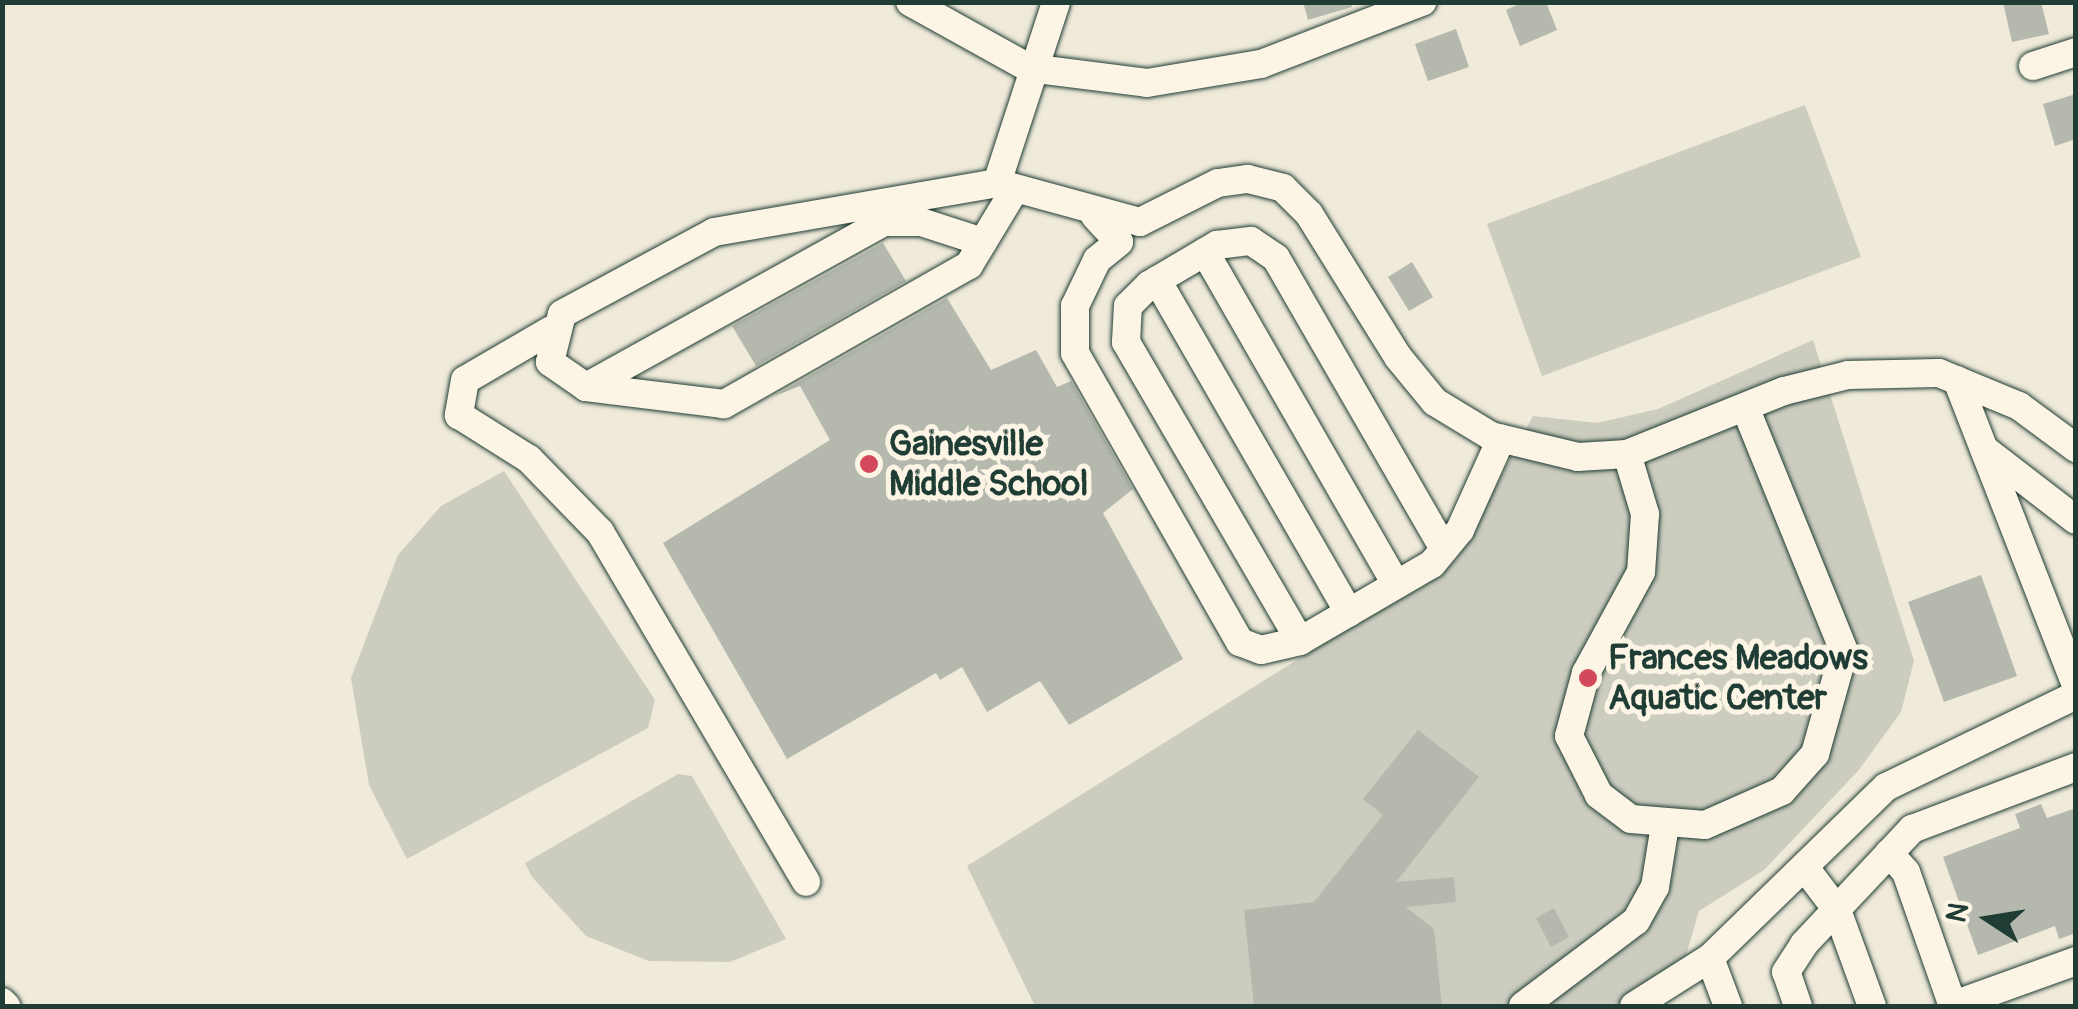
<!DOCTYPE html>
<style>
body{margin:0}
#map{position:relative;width:2078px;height:1009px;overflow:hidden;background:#efeada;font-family:Pangolin,sans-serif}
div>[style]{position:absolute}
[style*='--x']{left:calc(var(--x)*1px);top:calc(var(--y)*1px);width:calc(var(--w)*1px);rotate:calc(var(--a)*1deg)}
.green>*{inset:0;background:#cccdbf}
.building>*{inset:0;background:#b5b9ad}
.roads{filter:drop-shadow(0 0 2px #1f3d34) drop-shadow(0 0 2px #1f3d34)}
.minor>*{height:28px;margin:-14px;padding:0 14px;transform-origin:14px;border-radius:14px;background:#fcf5e5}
.dots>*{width:28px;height:28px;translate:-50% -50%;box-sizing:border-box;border:5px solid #fcf5e5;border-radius:50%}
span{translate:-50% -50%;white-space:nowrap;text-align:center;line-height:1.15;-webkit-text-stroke:10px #fcf5e5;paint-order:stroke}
.poi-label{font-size:35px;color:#1f3d34;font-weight:700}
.left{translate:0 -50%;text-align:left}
.frame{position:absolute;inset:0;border:5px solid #1f3d34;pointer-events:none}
.north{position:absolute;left:1938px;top:869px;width:100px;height:100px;-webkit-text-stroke:8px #fcf5e5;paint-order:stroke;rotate:282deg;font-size:28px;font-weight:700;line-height:40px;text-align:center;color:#1f3d34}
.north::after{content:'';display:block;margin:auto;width:35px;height:45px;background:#1f3d34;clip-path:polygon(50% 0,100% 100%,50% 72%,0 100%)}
</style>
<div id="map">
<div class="green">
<i style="clip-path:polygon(1805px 105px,1861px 257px,1542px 376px,1487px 224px)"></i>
<i style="clip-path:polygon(1813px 340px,1914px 661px,1901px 712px,1858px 771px,1764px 870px,1699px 911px,1681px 972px,1623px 1006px,1035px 1006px,967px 866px,1455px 561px,1533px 416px,1597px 423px,1658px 409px)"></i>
<i style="clip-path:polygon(504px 471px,655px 700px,648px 728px,407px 859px,369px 785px,351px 678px,398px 555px,441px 506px)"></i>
<i style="clip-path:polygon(678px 774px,692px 776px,786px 939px,730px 962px,649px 961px,586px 936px,532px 877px,525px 863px)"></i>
</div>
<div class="building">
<i style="clip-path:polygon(1303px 2px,1351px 2px,1352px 7px,1308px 20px)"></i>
<i style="clip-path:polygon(1523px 2px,1546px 2px,1557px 30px,1520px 46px,1506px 10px)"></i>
<i style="clip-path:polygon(2003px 2px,2041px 2px,2049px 34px,2012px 42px)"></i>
<i style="clip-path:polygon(1456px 29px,1469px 67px,1428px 81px,1415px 44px)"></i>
<i style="clip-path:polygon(2076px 94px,2076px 139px,2055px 146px,2043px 104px)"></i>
<i style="clip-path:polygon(883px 243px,906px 281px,756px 366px,732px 326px)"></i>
<i style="clip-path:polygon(1412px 262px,1433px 297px,1409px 311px,1388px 277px)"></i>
<i style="clip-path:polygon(947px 298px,991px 370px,1036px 350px,1057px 387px,1071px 381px,1133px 489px,1103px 513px,1183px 659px,1069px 725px,1040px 681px,987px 712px,962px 667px,940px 680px,936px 673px,787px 759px,663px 543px,830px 440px,800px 386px,774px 396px)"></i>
<i style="clip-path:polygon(1981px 575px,2017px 676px,1944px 702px,1908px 602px)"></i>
<i style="clip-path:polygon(1418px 730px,1479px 777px,1396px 882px,1454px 877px,1456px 902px,1406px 907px,1434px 929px,1442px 1006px,1254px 1006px,1244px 910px,1314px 902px,1383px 815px,1363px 799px)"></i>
<i style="clip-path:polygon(2041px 804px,2047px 818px,2076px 808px,2076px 933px,2059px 939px,2055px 926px,1978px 955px,1943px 857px,2020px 828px,2015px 814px)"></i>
<i style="clip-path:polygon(1554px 908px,1569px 937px,1551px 947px,1536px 918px)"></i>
</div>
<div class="roads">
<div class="minor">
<i style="--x:910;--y:2;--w:136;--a:29"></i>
<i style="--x:1029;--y:68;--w:119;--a:7.2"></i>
<i style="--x:1147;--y:83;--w:116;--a:-9.5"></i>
<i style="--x:1261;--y:64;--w:173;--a:-21.1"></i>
<i style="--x:2033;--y:66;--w:45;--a:-18"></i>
<i style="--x:997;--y:183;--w:190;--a:-71.9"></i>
<i style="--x:1015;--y:189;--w:89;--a:121.2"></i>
<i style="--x:969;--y:265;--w:282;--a:150.4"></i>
<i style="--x:724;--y:404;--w:139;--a:-173"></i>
<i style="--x:586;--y:387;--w:44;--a:-145.2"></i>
<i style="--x:550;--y:362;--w:49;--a:-76"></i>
<i style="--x:562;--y:314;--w:173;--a:-28.3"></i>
<i style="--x:714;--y:232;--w:287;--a:-9.8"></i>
<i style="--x:997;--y:183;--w:148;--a:15.3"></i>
<i style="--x:1140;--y:222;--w:87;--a:-26.6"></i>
<i style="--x:1218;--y:183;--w:30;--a:-8"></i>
<i style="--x:1248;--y:179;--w:36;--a:14"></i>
<i style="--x:1283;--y:188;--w:37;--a:45"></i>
<i style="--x:1309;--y:214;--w:168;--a:58.1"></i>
<i style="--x:1398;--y:357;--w:58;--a:50.6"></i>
<i style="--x:1435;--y:402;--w:66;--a:31.3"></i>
<i style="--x:1491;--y:436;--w:89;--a:13.6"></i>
<i style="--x:1578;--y:457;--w:49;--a:-3.5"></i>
<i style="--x:1627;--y:454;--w:169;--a:-21.9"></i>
<i style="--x:1784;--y:391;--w:66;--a:-14"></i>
<i style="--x:1848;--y:375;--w:91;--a:-1.3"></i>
<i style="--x:1939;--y:373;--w:87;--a:22.4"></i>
<i style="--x:2019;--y:406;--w:71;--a:36.4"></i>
<i style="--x:1095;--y:216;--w:35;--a:47"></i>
<i style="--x:1119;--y:242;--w:28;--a:141"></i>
<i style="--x:1097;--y:260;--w:51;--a:115.6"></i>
<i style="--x:1075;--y:306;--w:47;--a:90"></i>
<i style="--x:1075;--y:353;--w:333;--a:60.3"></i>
<i style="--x:1240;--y:642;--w:22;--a:21"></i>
<i style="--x:1261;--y:650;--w:40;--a:-13"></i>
<i style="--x:1300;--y:641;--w:153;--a:-30.3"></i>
<i style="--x:1432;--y:564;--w:44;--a:-50.5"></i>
<i style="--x:1460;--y:530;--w:100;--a:-65.7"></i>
<i style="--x:1205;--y:252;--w:383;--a:60.1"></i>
<i style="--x:1157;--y:280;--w:384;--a:60"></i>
<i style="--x:551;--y:330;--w:99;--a:149.8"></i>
<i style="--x:465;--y:380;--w:36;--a:100"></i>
<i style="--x:459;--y:415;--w:83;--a:32.2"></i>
<i style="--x:529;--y:459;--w:102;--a:45.8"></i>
<i style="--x:600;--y:532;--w:406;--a:59.5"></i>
<i style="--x:1957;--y:380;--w:327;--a:68.7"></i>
<i style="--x:586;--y:387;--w:341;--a:-29"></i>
<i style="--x:884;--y:222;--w:37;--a:0"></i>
<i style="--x:921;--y:222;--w:65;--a:17.9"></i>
<i style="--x:1984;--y:449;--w:116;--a:37.7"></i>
<i style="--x:1627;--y:454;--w:63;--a:73.3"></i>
<i style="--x:1645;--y:514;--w:58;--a:93.9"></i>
<i style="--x:1641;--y:572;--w:115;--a:118.6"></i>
<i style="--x:1586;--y:673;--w:65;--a:105.1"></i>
<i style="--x:1569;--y:736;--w:66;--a:63"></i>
<i style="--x:1599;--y:795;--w:40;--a:37"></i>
<i style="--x:1631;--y:819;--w:74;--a:4.6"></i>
<i style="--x:1705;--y:825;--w:84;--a:-23.8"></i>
<i style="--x:1782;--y:791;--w:50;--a:-48.3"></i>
<i style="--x:1815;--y:754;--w:107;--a:-74.3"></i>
<i style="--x:1844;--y:651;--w:260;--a:-112.1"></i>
<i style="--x:1300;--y:641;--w:346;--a:-120.2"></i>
<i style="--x:1126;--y:342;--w:36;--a:-87"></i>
<i style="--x:1128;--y:306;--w:30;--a:-45"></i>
<i style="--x:1149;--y:285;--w:79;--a:-30.5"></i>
<i style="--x:1217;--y:245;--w:34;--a:-7"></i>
<i style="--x:1251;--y:241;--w:30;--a:34"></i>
<i style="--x:1276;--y:258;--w:336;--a:60"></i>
<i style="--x:1889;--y:853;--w:25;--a:48"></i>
<i style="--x:1906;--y:872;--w:142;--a:70.7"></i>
<i style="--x:1806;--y:869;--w:51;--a:52.9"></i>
<i style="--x:1837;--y:910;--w:102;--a:70"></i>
<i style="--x:2;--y:1002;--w:6;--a:45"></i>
<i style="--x:1523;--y:1006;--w:141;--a:-37"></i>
<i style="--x:1636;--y:921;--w:39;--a:-61"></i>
<i style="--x:1655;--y:887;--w:63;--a:-80.8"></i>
<i style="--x:1634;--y:1006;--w:90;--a:-32.3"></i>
<i style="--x:1728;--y:1006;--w:51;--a:-110.6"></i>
<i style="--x:1710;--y:958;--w:245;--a:-44.2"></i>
<i style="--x:1886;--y:787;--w:211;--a:-25.8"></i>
<i style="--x:1798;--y:1006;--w:36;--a:-109"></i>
<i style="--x:1786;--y:972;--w:33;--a:-57"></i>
<i style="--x:1804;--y:944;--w:158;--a:-46.8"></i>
<i style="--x:1912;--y:829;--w:175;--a:-20.7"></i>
<i style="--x:1951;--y:1006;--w:133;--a:-19.8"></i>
</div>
</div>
<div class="dots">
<i style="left:869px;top:464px;background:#d1495b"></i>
<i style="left:1588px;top:678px;background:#d1495b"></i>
</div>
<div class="poi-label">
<span class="left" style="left:889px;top:464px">Gainesville<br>Middle School</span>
<span class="left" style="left:1608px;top:678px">Frances Meadows<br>Aquatic Center</span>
</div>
<div class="frame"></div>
<div class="north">N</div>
</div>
